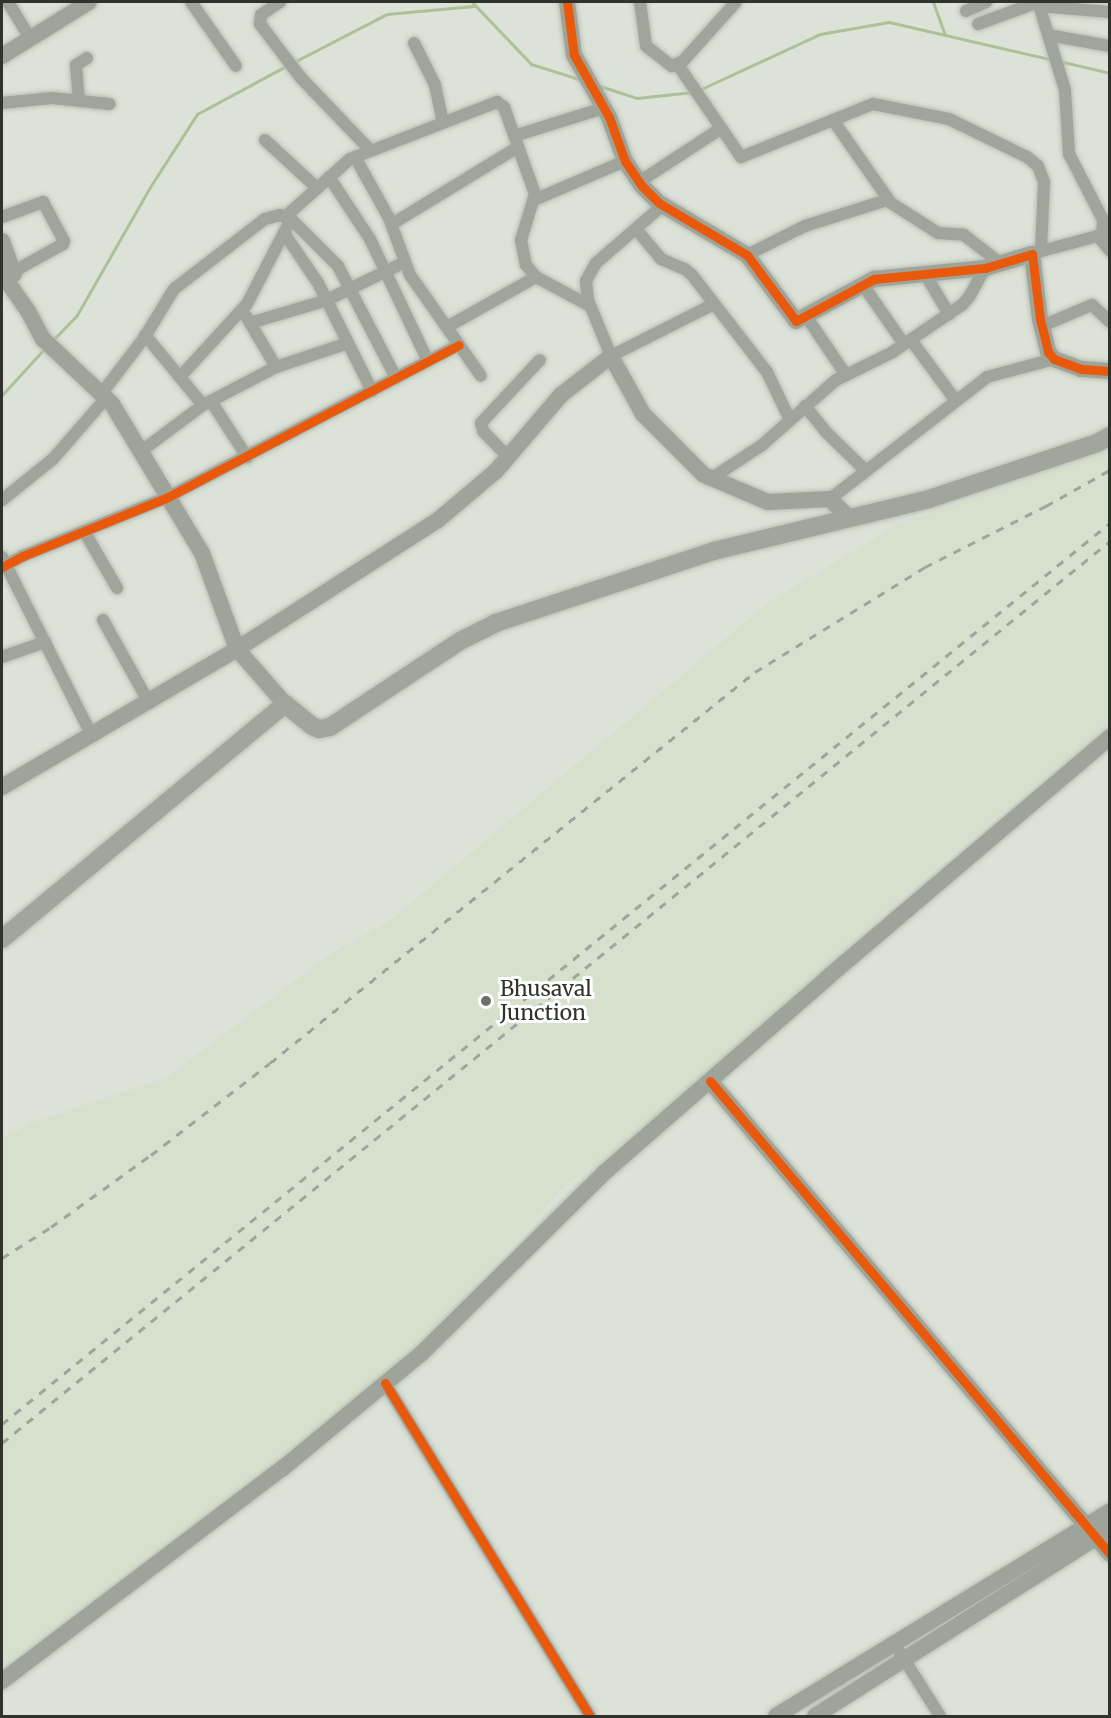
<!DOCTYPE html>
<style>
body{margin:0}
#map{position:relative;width:1111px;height:1718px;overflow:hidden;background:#dce2d7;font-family:Merriweather,serif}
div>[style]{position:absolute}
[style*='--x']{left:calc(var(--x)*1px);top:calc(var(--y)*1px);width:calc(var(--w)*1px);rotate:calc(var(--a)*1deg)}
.built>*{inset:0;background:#d6e1cd}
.stream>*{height:3px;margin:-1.5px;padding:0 1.5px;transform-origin:1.5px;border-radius:1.5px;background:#acc197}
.roads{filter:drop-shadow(0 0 2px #b9beb5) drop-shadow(0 0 2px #b9beb5)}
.street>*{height:12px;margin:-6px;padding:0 6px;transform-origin:6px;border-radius:6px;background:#a0a59c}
.secondary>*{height:16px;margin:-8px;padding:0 8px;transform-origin:8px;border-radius:8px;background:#9fa49a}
.primary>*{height:18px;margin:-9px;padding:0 9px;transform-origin:9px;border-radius:9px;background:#a0a69c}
.rail>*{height:3px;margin-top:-1.5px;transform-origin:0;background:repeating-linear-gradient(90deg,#a0a49c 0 8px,transparent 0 16px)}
.cycleway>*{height:9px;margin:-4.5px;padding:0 4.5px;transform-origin:4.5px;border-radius:4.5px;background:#e8590c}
.dots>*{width:16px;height:16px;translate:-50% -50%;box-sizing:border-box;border:3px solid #fff;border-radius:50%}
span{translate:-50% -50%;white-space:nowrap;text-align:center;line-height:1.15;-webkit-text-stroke:6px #fff;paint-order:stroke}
.poi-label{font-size:21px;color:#2f332b}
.left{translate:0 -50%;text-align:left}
.frame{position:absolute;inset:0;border:3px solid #2f332b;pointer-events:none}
</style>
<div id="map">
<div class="built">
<i style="clip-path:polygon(1109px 452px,1109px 723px,926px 875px,649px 1124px,565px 1186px,404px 1362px,2px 1666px,2px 1138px,35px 1122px,166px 1078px,335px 951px,391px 920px,769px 602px,898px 524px)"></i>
</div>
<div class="stream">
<i style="--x:472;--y:2;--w:86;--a:46.4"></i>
<i style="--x:531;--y:64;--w:53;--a:17.4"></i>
<i style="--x:933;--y:2;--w:35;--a:70"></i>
<i style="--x:1059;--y:61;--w:52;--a:13.2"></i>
<i style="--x:292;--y:63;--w:107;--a:-27.3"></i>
<i style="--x:387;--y:14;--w:87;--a:-5.3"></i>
<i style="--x:600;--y:86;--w:39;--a:18"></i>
<i style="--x:637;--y:98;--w:56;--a:-6.1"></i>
<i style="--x:699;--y:90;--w:133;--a:-24.8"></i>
<i style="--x:820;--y:34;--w:70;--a:-9.9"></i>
<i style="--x:889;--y:22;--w:168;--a:13"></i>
<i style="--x:52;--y:341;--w:36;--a:-46"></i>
<i style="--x:77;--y:315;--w:147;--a:-60.3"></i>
<i style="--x:150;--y:187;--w:87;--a:-57.2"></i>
<i style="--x:197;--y:114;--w:101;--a:-28.3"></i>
<i style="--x:2;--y:395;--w:64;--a:-47.5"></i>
</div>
<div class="roads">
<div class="street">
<i style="--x:8;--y:2;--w:42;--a:58.6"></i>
<i style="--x:191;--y:2;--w:78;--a:54.9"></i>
<i style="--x:280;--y:2;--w:23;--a:146"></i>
<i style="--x:261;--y:15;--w:9;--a:96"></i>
<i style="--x:260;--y:24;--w:68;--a:52.8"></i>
<i style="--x:301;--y:78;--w:100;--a:46.2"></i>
<i style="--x:640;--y:2;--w:44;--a:82.2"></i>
<i style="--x:646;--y:46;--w:33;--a:38"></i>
<i style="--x:672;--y:66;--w:12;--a:-24"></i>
<i style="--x:683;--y:61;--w:79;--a:-48.1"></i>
<i style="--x:1038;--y:2;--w:92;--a:72.9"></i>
<i style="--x:1065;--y:90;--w:64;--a:86.4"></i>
<i style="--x:1069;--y:154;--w:74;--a:62.7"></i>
<i style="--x:1103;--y:220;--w:18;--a:93"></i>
<i style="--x:1039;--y:6;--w:71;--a:4.8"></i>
<i style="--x:966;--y:11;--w:22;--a:-24"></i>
<i style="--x:978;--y:24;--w:64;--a:-20.1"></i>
<i style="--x:1048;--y:35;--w:63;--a:10.1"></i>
<i style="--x:414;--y:43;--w:47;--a:63.4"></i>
<i style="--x:435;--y:85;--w:38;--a:78"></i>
<i style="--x:678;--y:65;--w:112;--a:55.6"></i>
<i style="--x:741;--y:157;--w:142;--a:-21.9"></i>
<i style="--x:873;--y:104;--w:77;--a:11.2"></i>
<i style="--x:949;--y:119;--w:87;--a:26"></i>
<i style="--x:1027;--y:157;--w:14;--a:39"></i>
<i style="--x:1038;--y:166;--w:17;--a:69"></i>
<i style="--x:1044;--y:182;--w:69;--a:92.5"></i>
<i style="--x:79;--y:100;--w:35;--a:-95"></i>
<i style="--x:76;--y:65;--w:13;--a:-32"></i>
<i style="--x:2;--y:103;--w:50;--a:-5.7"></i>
<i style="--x:52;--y:98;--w:58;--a:5.9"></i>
<i style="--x:833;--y:120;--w:101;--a:55.1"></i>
<i style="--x:891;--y:203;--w:56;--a:32.6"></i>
<i style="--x:938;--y:233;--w:26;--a:4"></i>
<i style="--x:964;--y:235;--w:46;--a:37.9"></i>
<i style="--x:514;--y:136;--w:94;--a:-17.3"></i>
<i style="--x:265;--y:140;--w:71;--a:42.7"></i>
<i style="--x:355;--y:157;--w:70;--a:60.9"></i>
<i style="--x:389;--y:218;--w:61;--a:69.8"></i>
<i style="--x:410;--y:275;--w:123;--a:54.9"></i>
<i style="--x:329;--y:177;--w:74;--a:56.5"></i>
<i style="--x:370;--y:239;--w:135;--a:64.6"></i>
<i style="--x:639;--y:182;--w:97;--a:-33.2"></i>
<i style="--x:534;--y:200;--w:99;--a:-23.2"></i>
<i style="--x:663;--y:205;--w:89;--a:139.1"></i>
<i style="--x:596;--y:263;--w:21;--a:119"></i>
<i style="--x:586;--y:281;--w:19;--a:84"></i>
<i style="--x:588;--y:300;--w:61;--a:67.7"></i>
<i style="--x:611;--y:356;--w:115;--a:-26.8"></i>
<i style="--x:286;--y:216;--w:86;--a:-41.7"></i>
<i style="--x:350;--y:159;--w:158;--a:-21.2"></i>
<i style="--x:497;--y:102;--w:9;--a:36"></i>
<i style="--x:504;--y:107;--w:92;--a:70.4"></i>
<i style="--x:535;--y:194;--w:48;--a:106.9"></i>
<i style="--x:521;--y:240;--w:25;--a:79"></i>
<i style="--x:526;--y:265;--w:16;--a:50"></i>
<i style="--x:536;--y:277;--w:61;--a:28.2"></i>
<i style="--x:2;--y:217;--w:44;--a:-20.1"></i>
<i style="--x:43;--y:202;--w:44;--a:61.7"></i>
<i style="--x:64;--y:241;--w:3;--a:108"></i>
<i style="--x:63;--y:244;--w:57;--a:150.8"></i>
<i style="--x:392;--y:224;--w:148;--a:-31.4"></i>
<i style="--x:636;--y:229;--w:39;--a:50"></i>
<i style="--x:661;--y:259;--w:26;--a:23"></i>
<i style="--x:685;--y:269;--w:9;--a:41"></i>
<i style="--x:692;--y:275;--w:123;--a:52.3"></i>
<i style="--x:767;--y:372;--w:53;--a:64.4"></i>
<i style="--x:284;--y:233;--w:60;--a:55.8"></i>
<i style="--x:318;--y:283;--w:121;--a:63.4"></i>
<i style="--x:1034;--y:253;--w:66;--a:-14.9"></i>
<i style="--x:1098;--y:236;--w:19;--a:51"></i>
<i style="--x:747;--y:255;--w:65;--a:-26.6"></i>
<i style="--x:805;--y:226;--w:86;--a:-17.6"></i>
<i style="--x:925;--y:274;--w:47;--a:59"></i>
<i style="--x:863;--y:285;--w:72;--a:55.2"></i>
<i style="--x:246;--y:316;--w:59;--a:59.5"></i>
<i style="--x:806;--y:316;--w:71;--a:55.9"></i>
<i style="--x:250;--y:323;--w:80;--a:-16.6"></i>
<i style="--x:327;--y:300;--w:87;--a:-26"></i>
<i style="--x:1042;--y:326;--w:54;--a:-22.8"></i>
<i style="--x:1092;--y:305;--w:25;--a:43"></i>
<i style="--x:447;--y:327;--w:102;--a:-29.3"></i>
<i style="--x:145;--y:335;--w:91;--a:50.4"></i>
<i style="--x:911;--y:340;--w:76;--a:53.6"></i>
<i style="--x:180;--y:377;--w:99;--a:-47.5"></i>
<i style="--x:247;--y:304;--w:96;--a:-62.6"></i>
<i style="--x:102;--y:393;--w:69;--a:-52.6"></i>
<i style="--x:144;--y:338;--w:57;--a:-58.5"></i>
<i style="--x:174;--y:289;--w:115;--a:-37.6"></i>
<i style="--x:265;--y:219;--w:16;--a:-15"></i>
<i style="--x:280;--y:215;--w:14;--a:25"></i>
<i style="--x:293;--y:221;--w:64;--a:45"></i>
<i style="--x:338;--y:266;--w:126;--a:62.6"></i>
<i style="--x:211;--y:401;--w:67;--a:57.3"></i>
<i style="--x:805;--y:406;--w:33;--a:51"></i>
<i style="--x:826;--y:432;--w:56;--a:44.3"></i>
<i style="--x:140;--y:452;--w:79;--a:-36.7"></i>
<i style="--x:203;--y:405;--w:82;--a:-27.5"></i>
<i style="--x:276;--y:367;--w:76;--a:-18.4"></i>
<i style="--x:508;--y:457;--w:36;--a:-134"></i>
<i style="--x:483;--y:431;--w:8;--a:-104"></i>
<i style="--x:481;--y:423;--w:86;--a:-46.9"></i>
<i style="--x:712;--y:478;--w:60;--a:-33.4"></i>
<i style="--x:762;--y:445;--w:98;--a:-41.3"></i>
<i style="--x:836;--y:380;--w:61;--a:-26.1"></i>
<i style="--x:891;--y:353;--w:86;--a:-34.1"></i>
<i style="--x:962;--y:305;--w:11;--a:-49"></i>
<i style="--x:969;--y:297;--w:33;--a:-61"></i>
<i style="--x:830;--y:499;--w:199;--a:-37.8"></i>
<i style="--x:987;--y:377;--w:69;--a:-15"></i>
<i style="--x:2;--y:500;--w:65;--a:-38.8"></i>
<i style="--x:53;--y:459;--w:81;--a:-49"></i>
<i style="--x:84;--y:531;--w:66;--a:59.9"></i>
<i style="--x:2;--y:557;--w:198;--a:63.3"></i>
<i style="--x:2;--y:567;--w:24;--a:-28"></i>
<i style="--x:23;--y:556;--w:157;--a:-22.1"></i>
<i style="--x:168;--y:497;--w:328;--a:-27.6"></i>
<i style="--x:103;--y:620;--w:93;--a:60.9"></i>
<i style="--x:2;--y:657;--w:46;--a:-19.2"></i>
<i style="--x:385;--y:1383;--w:391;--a:58.4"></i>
<i style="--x:894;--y:1643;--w:86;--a:57.8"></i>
</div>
<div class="secondary">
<i style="--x:567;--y:2;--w:53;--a:82.5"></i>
<i style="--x:574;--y:55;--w:71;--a:60.6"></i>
<i style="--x:609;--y:117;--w:47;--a:70"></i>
<i style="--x:625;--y:161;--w:29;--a:56"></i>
<i style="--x:641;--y:185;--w:25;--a:45"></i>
<i style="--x:659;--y:203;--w:102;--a:30.6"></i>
<i style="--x:747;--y:255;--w:82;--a:53.4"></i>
<i style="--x:796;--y:321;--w:89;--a:-28.3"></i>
<i style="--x:874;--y:279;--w:112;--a:-5.7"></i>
<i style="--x:985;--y:268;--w:49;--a:-16.6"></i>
<i style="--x:1032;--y:254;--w:65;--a:83"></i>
<i style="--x:1040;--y:319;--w:34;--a:76"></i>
<i style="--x:1048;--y:352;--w:9;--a:49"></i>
<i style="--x:1054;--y:359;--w:29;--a:20"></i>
<i style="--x:1081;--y:369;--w:29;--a:4"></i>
<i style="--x:2;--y:56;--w:102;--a:-31.8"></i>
<i style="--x:2;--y:241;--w:35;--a:70"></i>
<i style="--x:2;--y:265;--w:20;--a:70"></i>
<i style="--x:9;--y:284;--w:33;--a:55"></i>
<i style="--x:28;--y:311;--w:32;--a:62"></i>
<i style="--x:43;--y:339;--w:95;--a:43.3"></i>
<i style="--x:112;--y:404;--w:174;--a:58.9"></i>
<i style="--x:202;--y:553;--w:102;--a:70"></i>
<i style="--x:237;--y:649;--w:73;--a:48.9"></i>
<i style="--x:2;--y:787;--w:273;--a:-30.4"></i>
<i style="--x:237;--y:649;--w:239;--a:-32.7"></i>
<i style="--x:438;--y:520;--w:76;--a:-40.2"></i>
<i style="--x:496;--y:471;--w:100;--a:-49.5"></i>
<i style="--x:561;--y:395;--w:63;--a:-38"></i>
<i style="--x:611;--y:356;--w:66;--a:61.1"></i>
<i style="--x:643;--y:414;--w:86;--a:45"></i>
<i style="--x:704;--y:475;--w:69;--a:22.9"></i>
<i style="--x:768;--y:502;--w:62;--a:-2.8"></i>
<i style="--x:830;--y:499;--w:27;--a:45"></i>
<i style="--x:710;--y:1081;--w:619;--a:49.78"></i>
<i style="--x:2;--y:1681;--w:353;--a:-37.2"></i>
<i style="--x:283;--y:1468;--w:180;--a:-39.6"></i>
<i style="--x:422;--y:1353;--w:257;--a:-44.7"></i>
<i style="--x:605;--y:1172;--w:295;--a:-41.1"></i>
<i style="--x:827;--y:978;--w:372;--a:-40.4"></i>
<i style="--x:776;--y:1716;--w:392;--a:-31.5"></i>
<i style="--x:815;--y:1716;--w:349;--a:-32.4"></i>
</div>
<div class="primary">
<i style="--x:2;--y:939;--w:368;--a:-39.7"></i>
<i style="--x:285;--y:704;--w:35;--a:39"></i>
<i style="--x:312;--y:726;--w:8;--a:23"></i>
<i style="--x:319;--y:729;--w:11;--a:-10"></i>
<i style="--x:330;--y:727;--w:156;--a:-33.5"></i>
<i style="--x:460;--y:641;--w:40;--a:-26.6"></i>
<i style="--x:496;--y:623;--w:230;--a:-18.3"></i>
<i style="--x:714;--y:551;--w:221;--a:-13.6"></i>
<i style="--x:929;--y:499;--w:177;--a:-18.4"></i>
<i style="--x:1097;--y:443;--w:15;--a:-28"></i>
</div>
</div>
<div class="rail">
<i style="--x:2;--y:1258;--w:58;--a:-32.3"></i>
<i style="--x:51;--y:1227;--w:123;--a:-35.8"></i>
<i style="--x:151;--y:1155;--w:150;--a:-37.7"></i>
<i style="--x:270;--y:1063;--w:623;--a:-38.88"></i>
<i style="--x:755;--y:672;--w:200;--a:-31.7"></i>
<i style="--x:925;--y:567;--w:136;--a:-26.8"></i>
<i style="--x:1046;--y:506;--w:73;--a:-29.4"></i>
<i style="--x:2;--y:1424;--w:1428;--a:-39.12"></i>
<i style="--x:2;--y:1443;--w:1429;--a:-39.15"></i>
</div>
<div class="cycleway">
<i style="--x:567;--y:2;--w:53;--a:82.5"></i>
<i style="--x:574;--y:55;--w:71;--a:60.6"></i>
<i style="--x:609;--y:117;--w:47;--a:70"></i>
<i style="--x:625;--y:161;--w:29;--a:56"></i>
<i style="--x:641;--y:185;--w:25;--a:45"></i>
<i style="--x:659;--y:203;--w:102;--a:30.6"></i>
<i style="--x:747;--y:255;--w:82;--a:53.4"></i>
<i style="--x:796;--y:321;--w:89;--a:-28.3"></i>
<i style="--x:874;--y:279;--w:112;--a:-5.7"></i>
<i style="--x:985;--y:268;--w:49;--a:-16.6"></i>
<i style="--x:1032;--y:254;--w:65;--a:83"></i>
<i style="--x:1040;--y:319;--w:34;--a:76"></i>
<i style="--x:1048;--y:352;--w:9;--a:49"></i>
<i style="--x:1054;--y:359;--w:29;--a:20"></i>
<i style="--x:1081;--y:369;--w:29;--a:4"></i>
<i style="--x:2;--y:567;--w:24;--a:-28"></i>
<i style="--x:23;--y:556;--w:157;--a:-22.1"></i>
<i style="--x:168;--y:497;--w:328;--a:-27.6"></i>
<i style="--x:710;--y:1081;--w:619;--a:49.78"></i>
<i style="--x:385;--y:1383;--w:391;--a:58.4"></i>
</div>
<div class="dots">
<i style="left:486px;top:1001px;background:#6c7067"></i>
</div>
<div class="poi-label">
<span class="left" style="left:500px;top:1001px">Bhusaval<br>Junction</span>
</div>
<div class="frame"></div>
</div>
